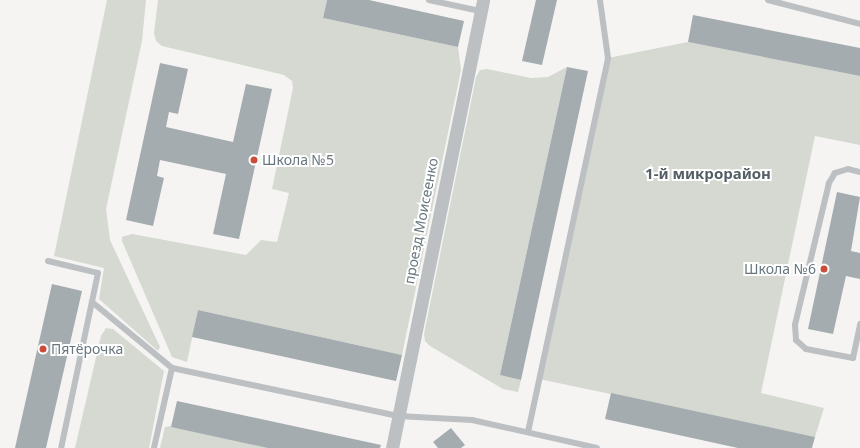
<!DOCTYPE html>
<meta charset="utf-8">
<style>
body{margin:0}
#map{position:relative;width:860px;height:448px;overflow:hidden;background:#f5f4f2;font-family:"Noto Sans",sans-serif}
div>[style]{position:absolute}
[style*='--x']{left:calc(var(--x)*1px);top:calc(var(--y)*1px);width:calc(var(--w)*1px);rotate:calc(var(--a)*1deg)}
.green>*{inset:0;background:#d5d9d1}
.building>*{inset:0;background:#a4acb0}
.lane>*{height:6px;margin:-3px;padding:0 3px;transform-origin:3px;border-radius:3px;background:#bcc0c3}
.street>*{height:13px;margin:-6.5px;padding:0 6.5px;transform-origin:6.5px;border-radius:6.5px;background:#bcc0c3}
.dots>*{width:11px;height:11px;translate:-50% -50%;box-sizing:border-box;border:2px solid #fff;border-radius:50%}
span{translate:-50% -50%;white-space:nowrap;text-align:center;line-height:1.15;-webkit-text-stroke:4px #fff;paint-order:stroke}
.poi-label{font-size:14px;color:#68777f}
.left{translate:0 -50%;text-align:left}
.right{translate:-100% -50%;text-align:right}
.street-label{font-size:14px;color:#68777f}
.neighbourhood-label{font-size:15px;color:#545f65;font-weight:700}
</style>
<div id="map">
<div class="green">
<i style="clip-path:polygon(107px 0,146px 0,142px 41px,106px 209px,110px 240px,160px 347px,158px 351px,99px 299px,104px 268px,54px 256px)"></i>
<i style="clip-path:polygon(158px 0,327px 0,323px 18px,458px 47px,461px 70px,402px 355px,198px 310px,187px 362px,172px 357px,122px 241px,122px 237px,132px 234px,246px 255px,261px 240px,277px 242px,289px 193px,272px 189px,293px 88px,292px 81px,284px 75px,162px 46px,156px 41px,154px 33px)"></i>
<i style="clip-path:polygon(688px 42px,860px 76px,860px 145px,815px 136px,761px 393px,824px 408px,815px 437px,539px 379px,608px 58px)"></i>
<i style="clip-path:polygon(567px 67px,500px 375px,521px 380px,518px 392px,503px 389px,430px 346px,425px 341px,424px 334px,476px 77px,480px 70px,487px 69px,531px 78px,548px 77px)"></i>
<i style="clip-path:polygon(106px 328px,113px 329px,164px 371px,149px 448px,75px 448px,101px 336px)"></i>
<i style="clip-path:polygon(171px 426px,270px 448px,160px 448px,165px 427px)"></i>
</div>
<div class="building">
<i style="clip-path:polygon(327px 0,369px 0,464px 21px,458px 47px,323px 18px)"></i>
<i style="clip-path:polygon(536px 0,557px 0,542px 65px,522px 61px)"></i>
<i style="clip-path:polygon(693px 15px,860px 48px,860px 76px,688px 42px)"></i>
<i style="clip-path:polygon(160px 63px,188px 69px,178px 114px,169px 112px,166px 127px,233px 142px,246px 84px,272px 89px,239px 239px,213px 234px,226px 174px,160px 160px,157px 176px,164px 178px,153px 226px,126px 220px)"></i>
<i style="clip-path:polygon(567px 67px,588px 71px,521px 380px,500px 375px)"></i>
<i style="clip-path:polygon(837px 192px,860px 197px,851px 251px,860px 253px,860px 279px,846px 276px,833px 334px,808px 329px)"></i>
<i style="clip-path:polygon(52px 284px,82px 291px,46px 448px,15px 448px)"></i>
<i style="clip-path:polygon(198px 310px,402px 355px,396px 381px,192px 337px)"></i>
<i style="clip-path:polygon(611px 393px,815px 437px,812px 448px,738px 448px,605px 419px)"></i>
<i style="clip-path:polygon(177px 401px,381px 445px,380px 448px,268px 448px,171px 427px)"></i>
<i style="clip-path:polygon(451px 428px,465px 445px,461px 448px,438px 448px,433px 442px)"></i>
</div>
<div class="lane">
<i style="--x:429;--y:0;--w:52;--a:12.2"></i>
<i style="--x:768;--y:0;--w:95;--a:14.6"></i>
<i style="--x:860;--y:172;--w:12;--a:-166"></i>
<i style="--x:848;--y:169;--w:14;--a:163"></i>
<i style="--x:835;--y:173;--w:12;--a:121"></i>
<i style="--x:829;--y:183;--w:146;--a:103.5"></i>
<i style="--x:795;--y:325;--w:15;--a:86"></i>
<i style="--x:796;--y:340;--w:13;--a:42"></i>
<i style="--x:806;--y:349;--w:48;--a:10.8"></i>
<i style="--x:853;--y:358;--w:35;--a:-78"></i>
<i style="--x:48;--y:261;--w:51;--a:13.5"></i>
<i style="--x:98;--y:273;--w:179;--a:101.9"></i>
<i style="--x:92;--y:302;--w:104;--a:39.5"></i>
<i style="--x:172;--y:368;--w:82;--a:102.7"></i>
<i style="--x:172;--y:368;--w:231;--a:12"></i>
<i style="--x:398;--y:416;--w:74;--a:3.1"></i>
<i style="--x:472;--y:420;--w:128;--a:12.6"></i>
<i style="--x:528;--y:432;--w:382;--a:-77.9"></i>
<i style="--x:608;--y:58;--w:59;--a:-97.9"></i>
</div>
<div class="street">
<i style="--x:392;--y:448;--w:457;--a:-78.5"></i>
</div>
<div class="dots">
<i style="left:254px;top:160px;background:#cc4c3a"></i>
<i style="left:824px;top:269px;background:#cc4c3a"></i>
<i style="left:43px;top:349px;background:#cc4c3a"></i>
</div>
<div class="poi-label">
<span class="left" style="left:262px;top:160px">Школа №5</span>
<span class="right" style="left:816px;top:269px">Школа №6</span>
<span class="left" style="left:51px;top:349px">Пятёрочка</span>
</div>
<div class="street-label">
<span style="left:421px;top:221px;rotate:-79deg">проезд Моисеенко</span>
</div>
<div class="neighbourhood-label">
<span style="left:708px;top:174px">1-й микрорайон</span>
</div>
</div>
